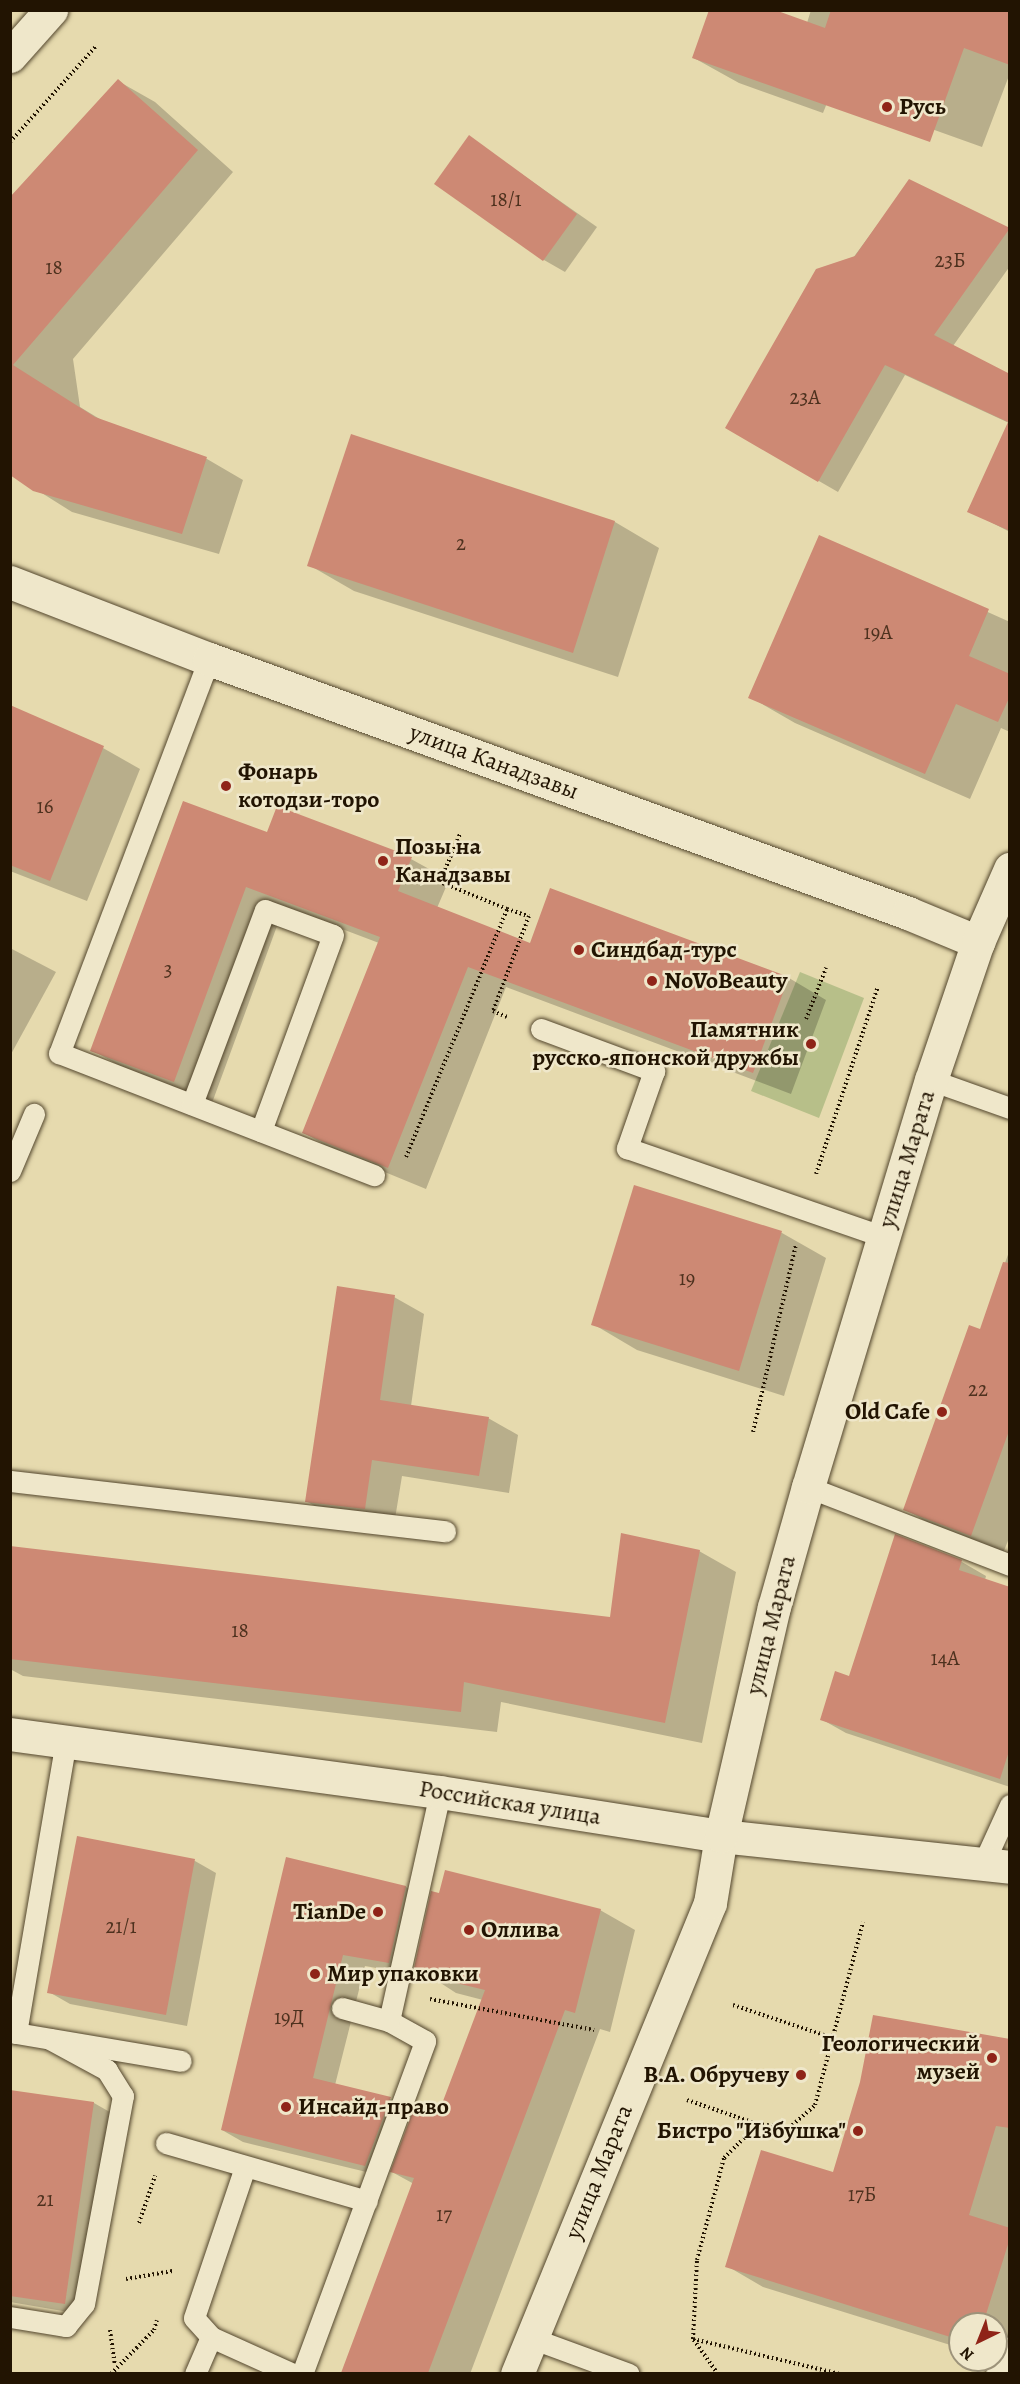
<!DOCTYPE html>
<meta charset="utf-8">
<style>
body{margin:0}
#map{position:relative;width:1020px;height:2384px;overflow:hidden;background:#e6daae;font-family:Alegreya,serif}
div>[style]{position:absolute}
[style*='--x']{left:calc(var(--x)*1px);top:calc(var(--y)*1px);width:calc(var(--w)*1px);rotate:calc(var(--a)*1deg)}
.green>*{inset:0;background:#b7bf89}
.shadow>*{inset:0;background:#0003}
.building>*{inset:0;background:#cd8974}
.path>*{height:4px;margin-top:-2px;transform-origin:0;background:repeating-linear-gradient(90deg,#221402 0 1.5px,transparent 0 4.5px)}
.roads{filter:drop-shadow(0 0 2px #53462d) drop-shadow(0 0 2px #53462d)}
.service>*{height:21px;margin:-10.5px;padding:0 10.5px;transform-origin:10.5px;border-radius:10.5px;background:#efe7ca}
.minor>*{height:33px;margin:-16.5px;padding:0 16.5px;transform-origin:16.5px;border-radius:16.5px;background:#efe7ca}
.tertiary>*{height:33px;margin:-16.5px;padding:0 16.5px;transform-origin:16.5px;border-radius:16.5px;background:#efe7ca}
.secondary>*{height:33px;margin:-16.5px;padding:0 16.5px;transform-origin:16.5px;border-radius:16.5px;background:#efe7ca}
.dots>*{width:16px;height:16px;translate:-50% -50%;box-sizing:border-box;border:3px solid #efe7ca;border-radius:50%}
span{translate:-50% -50%;white-space:nowrap;text-align:center;line-height:1.15;-webkit-text-stroke:5px #efe7ca;paint-order:stroke}
.number-label{font-size:21px;color:#4d311e}
.number-label span{-webkit-text-stroke-width:0}
.poi-label{font-size:24px;color:#221402;font-weight:700}
.left{translate:0 -50%;text-align:left}
.right{translate:-100% -50%;text-align:right}
.street-label{font-size:24px;color:#221402}
.frame{position:absolute;inset:0;border:12px solid #221402;pointer-events:none}
.north{position:absolute;left:948px;top:2312px;width:60px;height:60px;box-sizing:border-box;background:#efe7ca;border:2px solid #9d937a;border-radius:50%;rotate:223deg;font-size:16px;font-weight:700;line-height:24px;text-align:center;color:#221402}
.north::after{content:'';display:block;margin:auto;width:21px;height:27px;background:#8f2418;clip-path:polygon(50% 0,100% 100%,50% 72%,0 100%)}
</style>
<div id="map">
<div class="green">
<i style="clip-path:polygon(800px 972px,864px 998px,819px 1118px,751px 1091px)"></i>
</div>
<div class="shadow">
<i style="clip-path:polygon(811px 10px,1010px 10px,1010px 73px,982px 147px,831px 93px,823px 113px,739px 83px,694px 58px,807px 23px)"></i>
<i style="clip-path:polygon(118px 81px,155px 102px,233px 172px,73px 359px,80px 407px,103px 421px,207px 459px,243px 480px,219px 554px,72px 512px,10px 473px,10px 199px)"></i>
<i style="clip-path:polygon(469px 137px,597px 227px,565px 272px,544px 260px)"></i>
<i style="clip-path:polygon(910px 181px,1010px 229px,1010px 266px,953px 346px,1010px 376px,1010px 532px,969px 511px,1009px 423px,905px 375px,838px 492px,727px 428px)"></i>
<i style="clip-path:polygon(352px 436px,615px 522px,659px 548px,618px 677px,354px 591px,309px 565px)"></i>
<i style="clip-path:polygon(820px 537px,1010px 622px,1010px 732px,1001px 728px,970px 799px,795px 723px,750px 697px)"></i>
<i style="clip-path:polygon(10px 706px,103px 748px,140px 769px,87px 901px,10px 871px)"></i>
<i style="clip-path:polygon(268px 834px,411px 859px,449px 880px,437px 908px,531px 945px,551px 890px,789px 978px,826px 1000px,791px 1094px,506px 987px,426px 1189px,341px 1154px,304px 1133px,379px 943px,284px 907px,212px 1103px,130px 1072px,92px 1050px)"></i>
<i style="clip-path:polygon(10px 948px,56px 972px,10px 1056px)"></i>
<i style="clip-path:polygon(635px 1187px,782px 1233px,826px 1258px,784px 1396px,637px 1350px,593px 1324px)"></i>
<i style="clip-path:polygon(1010px 1249px,1010px 1266px,1005px 1263px)"></i>
<i style="clip-path:polygon(394px 1297px,424px 1314px,411px 1406px,488px 1418px,518px 1435px,509px 1493px,402px 1476px,394px 1525px,336px 1518px,306px 1501px)"></i>
<i style="clip-path:polygon(1010px 1342px,1010px 1536px,1003px 1553px,937px 1528px,905px 1509px)"></i>
<i style="clip-path:polygon(896px 1536px,962px 1562px,986px 1576px,985px 1580px,1010px 1588px,1010px 1787px,846px 1733px,821px 1719px,850px 1678px)"></i>
<i style="clip-path:polygon(10px 1547px,611px 1619px,699px 1551px,736px 1572px,702px 1743px,501px 1702px,497px 1732px,23px 1676px,10px 1669px)"></i>
<i style="clip-path:polygon(78px 1838px,195px 1861px,216px 1873px,187px 2026px,70px 2004px,49px 1992px)"></i>
<i style="clip-path:polygon(287px 1859px,406px 1887px,427px 1899px,410px 1974px,365px 1966px,335px 2085px,390px 2099px,411px 2111px,387px 2177px,243px 2142px,222px 2130px)"></i>
<i style="clip-path:polygon(600px 1910px,635px 1930px,610px 2032px,600px 2029px,470px 2374px,342px 2374px,414px 2184px,392px 2172px,441px 2111px,483px 2000px,456px 1993px,416px 1967px)"></i>
<i style="clip-path:polygon(1010px 2040px,1010px 2364px,996px 2360px,996px 2324px,960px 2324px,960px 2348px,763px 2287px,727px 2266px,834px 2174px)"></i>
<i style="clip-path:polygon(10px 2091px,94px 2103px,115px 2115px,86px 2315px,10px 2302px)"></i>
</div>
<div class="building">
<i style="clip-path:polygon(709px 10px,775px 10px,825px 28px,831px 10px,1010px 10px,1010px 65px,964px 48px,930px 142px,692px 58px)"></i>
<i style="clip-path:polygon(118px 79px,198px 150px,13px 365px,95px 417px,207px 457px,182px 534px,33px 491px,10px 475px,10px 197px)"></i>
<i style="clip-path:polygon(469px 135px,577px 214px,543px 261px,434px 184px)"></i>
<i style="clip-path:polygon(909px 179px,1010px 228px,934px 335px,1010px 374px,1010px 531px,967px 512px,1008px 422px,885px 365px,818px 482px,725px 428px,816px 269px,855px 256px)"></i>
<i style="clip-path:polygon(351px 434px,615px 521px,573px 653px,307px 566px)"></i>
<i style="clip-path:polygon(819px 535px,989px 609px,969px 656px,1010px 674px,1010px 696px,998px 722px,956px 704px,925px 774px,748px 698px)"></i>
<i style="clip-path:polygon(10px 705px,104px 746px,50px 881px,10px 865px)"></i>
<i style="clip-path:polygon(183px 801px,267px 832px,277px 806px,412px 857px,398px 891px,530px 943px,550px 888px,789px 977px,753px 1073px,468px 967px,388px 1168px,302px 1133px,380px 937px,246px 887px,174px 1082px,90px 1051px)"></i>
<i style="clip-path:polygon(634px 1185px,782px 1231px,739px 1371px,591px 1325px)"></i>
<i style="clip-path:polygon(1003px 1262px,1010px 1263px,1010px 1428px,971px 1536px,903px 1510px,969px 1325px,980px 1329px)"></i>
<i style="clip-path:polygon(337px 1286px,395px 1295px,380px 1400px,489px 1417px,479px 1476px,372px 1460px,365px 1509px,305px 1502px)"></i>
<i style="clip-path:polygon(621px 1533px,700px 1550px,665px 1723px,464px 1682px,461px 1712px,10px 1659px,10px 1546px,610px 1617px)"></i>
<i style="clip-path:polygon(895px 1534px,962px 1560px,959px 1570px,1010px 1587px,1010px 1748px,1000px 1779px,820px 1720px,835px 1671px,849px 1676px)"></i>
<i style="clip-path:polygon(77px 1836px,195px 1859px,166px 2015px,47px 1993px)"></i>
<i style="clip-path:polygon(286px 1857px,406px 1886px,389px 1963px,343px 1955px,313px 2078px,391px 2097px,365px 2166px,221px 2130px)"></i>
<i style="clip-path:polygon(445px 1870px,601px 1909px,575px 2013px,565px 2010px,428px 2373px,341px 2373px,414px 2178px,390px 2172px,416px 2103px,440px 2109px,485px 1990px,419px 1974px,420px 1969px,414px 1968px,431px 1891px,439px 1893px)"></i>
<i style="clip-path:polygon(873px 2015px,1010px 2039px,1010px 2128px,996px 2126px,969px 2215px,1010px 2228px,1010px 2238px,983px 2324px,960px 2324px,960px 2340px,725px 2267px,761px 2150px,833px 2172px,860px 2082px)"></i>
<i style="clip-path:polygon(10px 2090px,94px 2102px,65px 2304px,10px 2296px)"></i>
</div>
<div class="path">
<i style="--x:10;--y:142;--w:129;--a:-48.1"></i>
<i style="--x:507;--y:909;--w:23;--a:18"></i>
<i style="--x:529;--y:916;--w:102;--a:110.8"></i>
<i style="--x:493;--y:1011;--w:15;--a:23"></i>
<i style="--x:806;--y:1019;--w:55;--a:-68.6"></i>
<i style="--x:406;--y:1157;--w:268;--a:-67.8"></i>
<i style="--x:507;--y:909;--w:72;--a:-158.1"></i>
<i style="--x:440;--y:882;--w:52;--a:-67.4"></i>
<i style="--x:816;--y:1174;--w:197;--a:-71.7"></i>
<i style="--x:753;--y:1432;--w:192;--a:-77.1"></i>
<i style="--x:430;--y:1999;--w:167;--a:10.7"></i>
<i style="--x:733;--y:2005;--w:105;--a:18.3"></i>
<i style="--x:687;--y:2100;--w:75;--a:18.7"></i>
<i style="--x:139;--y:2223;--w:50;--a:-71.2"></i>
<i style="--x:126;--y:2279;--w:47;--a:-9.9"></i>
<i style="--x:110;--y:2330;--w:35;--a:82"></i>
<i style="--x:693;--y:2339;--w:151;--a:13.4"></i>
<i style="--x:111;--y:2374;--w:62;--a:-45.7"></i>
<i style="--x:154;--y:2330;--w:10;--a:-73"></i>
<i style="--x:718;--y:2374;--w:43;--a:-125.5"></i>
<i style="--x:693;--y:2339;--w:79;--a:-87.1"></i>
<i style="--x:697;--y:2260;--w:106;--a:-75.2"></i>
<i style="--x:724;--y:2158;--w:48;--a:-45"></i>
<i style="--x:758;--y:2124;--w:31;--a:7"></i>
<i style="--x:789;--y:2128;--w:35;--a:-41"></i>
<i style="--x:815;--y:2105;--w:189;--a:-75.3"></i>
</div>
<div class="roads">
<div class="service">
<i style="--x:209;--y:659;--w:422;--a:110.8"></i>
<i style="--x:59;--y:1053;--w:338;--a:21.2"></i>
<i style="--x:541;--y:1029;--w:121;--a:20.4"></i>
<i style="--x:654;--y:1071;--w:82;--a:109.3"></i>
<i style="--x:627;--y:1148;--w:272;--a:19.1"></i>
<i style="--x:931;--y:1080;--w:84;--a:19.5"></i>
<i style="--x:192;--y:1104;--w:207;--a:-69.4"></i>
<i style="--x:265;--y:910;--w:72;--a:20.2"></i>
<i style="--x:333;--y:935;--w:209;--a:110.2"></i>
<i style="--x:10;--y:1171;--w:62;--a:-67.2"></i>
<i style="--x:10;--y:1481;--w:438;--a:6.6"></i>
<i style="--x:808;--y:1487;--w:217;--a:21.1"></i>
<i style="--x:983;--y:1864;--w:65;--a:-65.4"></i>
<i style="--x:342;--y:2008;--w:49;--a:15.5"></i>
<i style="--x:10;--y:2032;--w:6;--a:9"></i>
<i style="--x:16;--y:2033;--w:295;--a:-80.3"></i>
<i style="--x:16;--y:2033;--w:167;--a:9.6"></i>
<i style="--x:166;--y:2143;--w:209;--a:16.1"></i>
<i style="--x:245;--y:2167;--w:159;--a:108.7"></i>
<i style="--x:194;--y:2318;--w:25;--a:48"></i>
<i style="--x:211;--y:2337;--w:90;--a:24.3"></i>
<i style="--x:10;--y:2317;--w:57;--a:9.1"></i>
<i style="--x:66;--y:2326;--w:28;--a:-51"></i>
<i style="--x:84;--y:2304;--w:212;--a:-79.4"></i>
<i style="--x:123;--y:2096;--w:31;--a:-122"></i>
<i style="--x:107;--y:2070;--w:65;--a:-151.5"></i>
<i style="--x:531;--y:2338;--w:104;--a:20.2"></i>
<i style="--x:195;--y:2374;--w:40;--a:-66.6"></i>
<i style="--x:302;--y:2374;--w:355;--a:-69.7"></i>
<i style="--x:425;--y:2041;--w:41;--a:-150.9"></i>
<i style="--x:389;--y:2021;--w:235;--a:-77.4"></i>
<i style="--x:996;--y:2374;--w:30;--a:-63"></i>
</div>
<div class="minor">
<i style="--x:10;--y:582;--w:213;--a:21.2"></i>
<i style="--x:209;--y:659;--w:744;--a:19.97"></i>
<i style="--x:908;--y:913;--w:76;--a:22.5"></i>
<i style="--x:517;--y:2374;--w:509;--a:-67.72"></i>
<i style="--x:710;--y:1903;--w:68;--a:-80.7"></i>
</div>
<div class="tertiary">
<i style="--x:10;--y:1734;--w:434;--a:7.7"></i>
<i style="--x:440;--y:1792;--w:284;--a:8.9"></i>
<i style="--x:721;--y:1836;--w:291;--a:6.1"></i>
<i style="--x:721;--y:1836;--w:235;--a:-77"></i>
<i style="--x:774;--y:1607;--w:125;--a:-74.2"></i>
<i style="--x:808;--y:1487;--w:425;--a:-73.2"></i>
<i style="--x:931;--y:1080;--w:146;--a:-71.2"></i>
<i style="--x:978;--y:942;--w:80;--a:-66.3"></i>
</div>
<div class="secondary">
<i style="--x:10;--y:56;--w:62;--a:-48.3"></i>
</div>
</div>
<div class="dots">
<i style="left:887px;top:107px;background:#8f2418"></i>
<i style="left:226px;top:786px;background:#8f2418"></i>
<i style="left:383px;top:861px;background:#8f2418"></i>
<i style="left:579px;top:950px;background:#8f2418"></i>
<i style="left:652px;top:981px;background:#8f2418"></i>
<i style="left:811px;top:1044px;background:#8f2418"></i>
<i style="left:942px;top:1412px;background:#8f2418"></i>
<i style="left:378px;top:1912px;background:#8f2418"></i>
<i style="left:469px;top:1930px;background:#8f2418"></i>
<i style="left:315px;top:1974px;background:#8f2418"></i>
<i style="left:992px;top:2058px;background:#8f2418"></i>
<i style="left:801px;top:2075px;background:#8f2418"></i>
<i style="left:286px;top:2107px;background:#8f2418"></i>
<i style="left:858px;top:2131px;background:#8f2418"></i>
</div>
<div class="number-label">
<span style="left:506px;top:199px">18/1</span>
<span style="left:950px;top:260px">23Б</span>
<span style="left:54px;top:267px">18</span>
<span style="left:805px;top:397px">23А</span>
<span style="left:461px;top:543px">2</span>
<span style="left:878px;top:632px">19А</span>
<span style="left:45px;top:806px">16</span>
<span style="left:168px;top:969px">3</span>
<span style="left:687px;top:1278px">19</span>
<span style="left:978px;top:1389px">22</span>
<span style="left:240px;top:1630px">18</span>
<span style="left:945px;top:1658px">14А</span>
<span style="left:121px;top:1926px">21/1</span>
<span style="left:289px;top:2017px">19Д</span>
<span style="left:862px;top:2194px">17Б</span>
<span style="left:45px;top:2199px">21</span>
<span style="left:444px;top:2214px">17</span>
</div>
<div class="poi-label">
<span class="left" style="left:899px;top:107px">Русь</span>
<span class="left" style="left:238px;top:786px">Фонарь<br>котодзи-торо</span>
<span class="left" style="left:395px;top:861px">Позы на<br>Канадзавы</span>
<span class="left" style="left:591px;top:950px">Синдбад-турс</span>
<span class="left" style="left:664px;top:981px">NoVoBeauty</span>
<span class="right" style="left:799px;top:1044px">Памятник<br>русско-японской дружбы</span>
<span class="right" style="left:930px;top:1412px">Old Cafe</span>
<span class="right" style="left:366px;top:1912px">TianDe</span>
<span class="left" style="left:481px;top:1930px">Оллива</span>
<span class="left" style="left:327px;top:1974px">Мир упаковки</span>
<span class="right" style="left:980px;top:2058px">Геологический<br>музей</span>
<span class="right" style="left:789px;top:2075px">В.А. Обручеву</span>
<span class="left" style="left:298px;top:2107px">Инсайд-право</span>
<span class="right" style="left:846px;top:2131px">Бистро "Избушка"</span>
</div>
<div class="street-label">
<span style="left:494px;top:762px;rotate:20deg">улица Канадзавы</span>
<span style="left:907px;top:1159px;rotate:-73deg">улица Марата</span>
<span style="left:771px;top:1625px;rotate:-76deg">улица Марата</span>
<span style="left:510px;top:1803px;rotate:9deg">Российская улица</span>
<span style="left:599px;top:2172px;rotate:-68deg">улица Марата</span>
</div>
<div class="frame"></div>
<div class="north">N</div>
</div>
